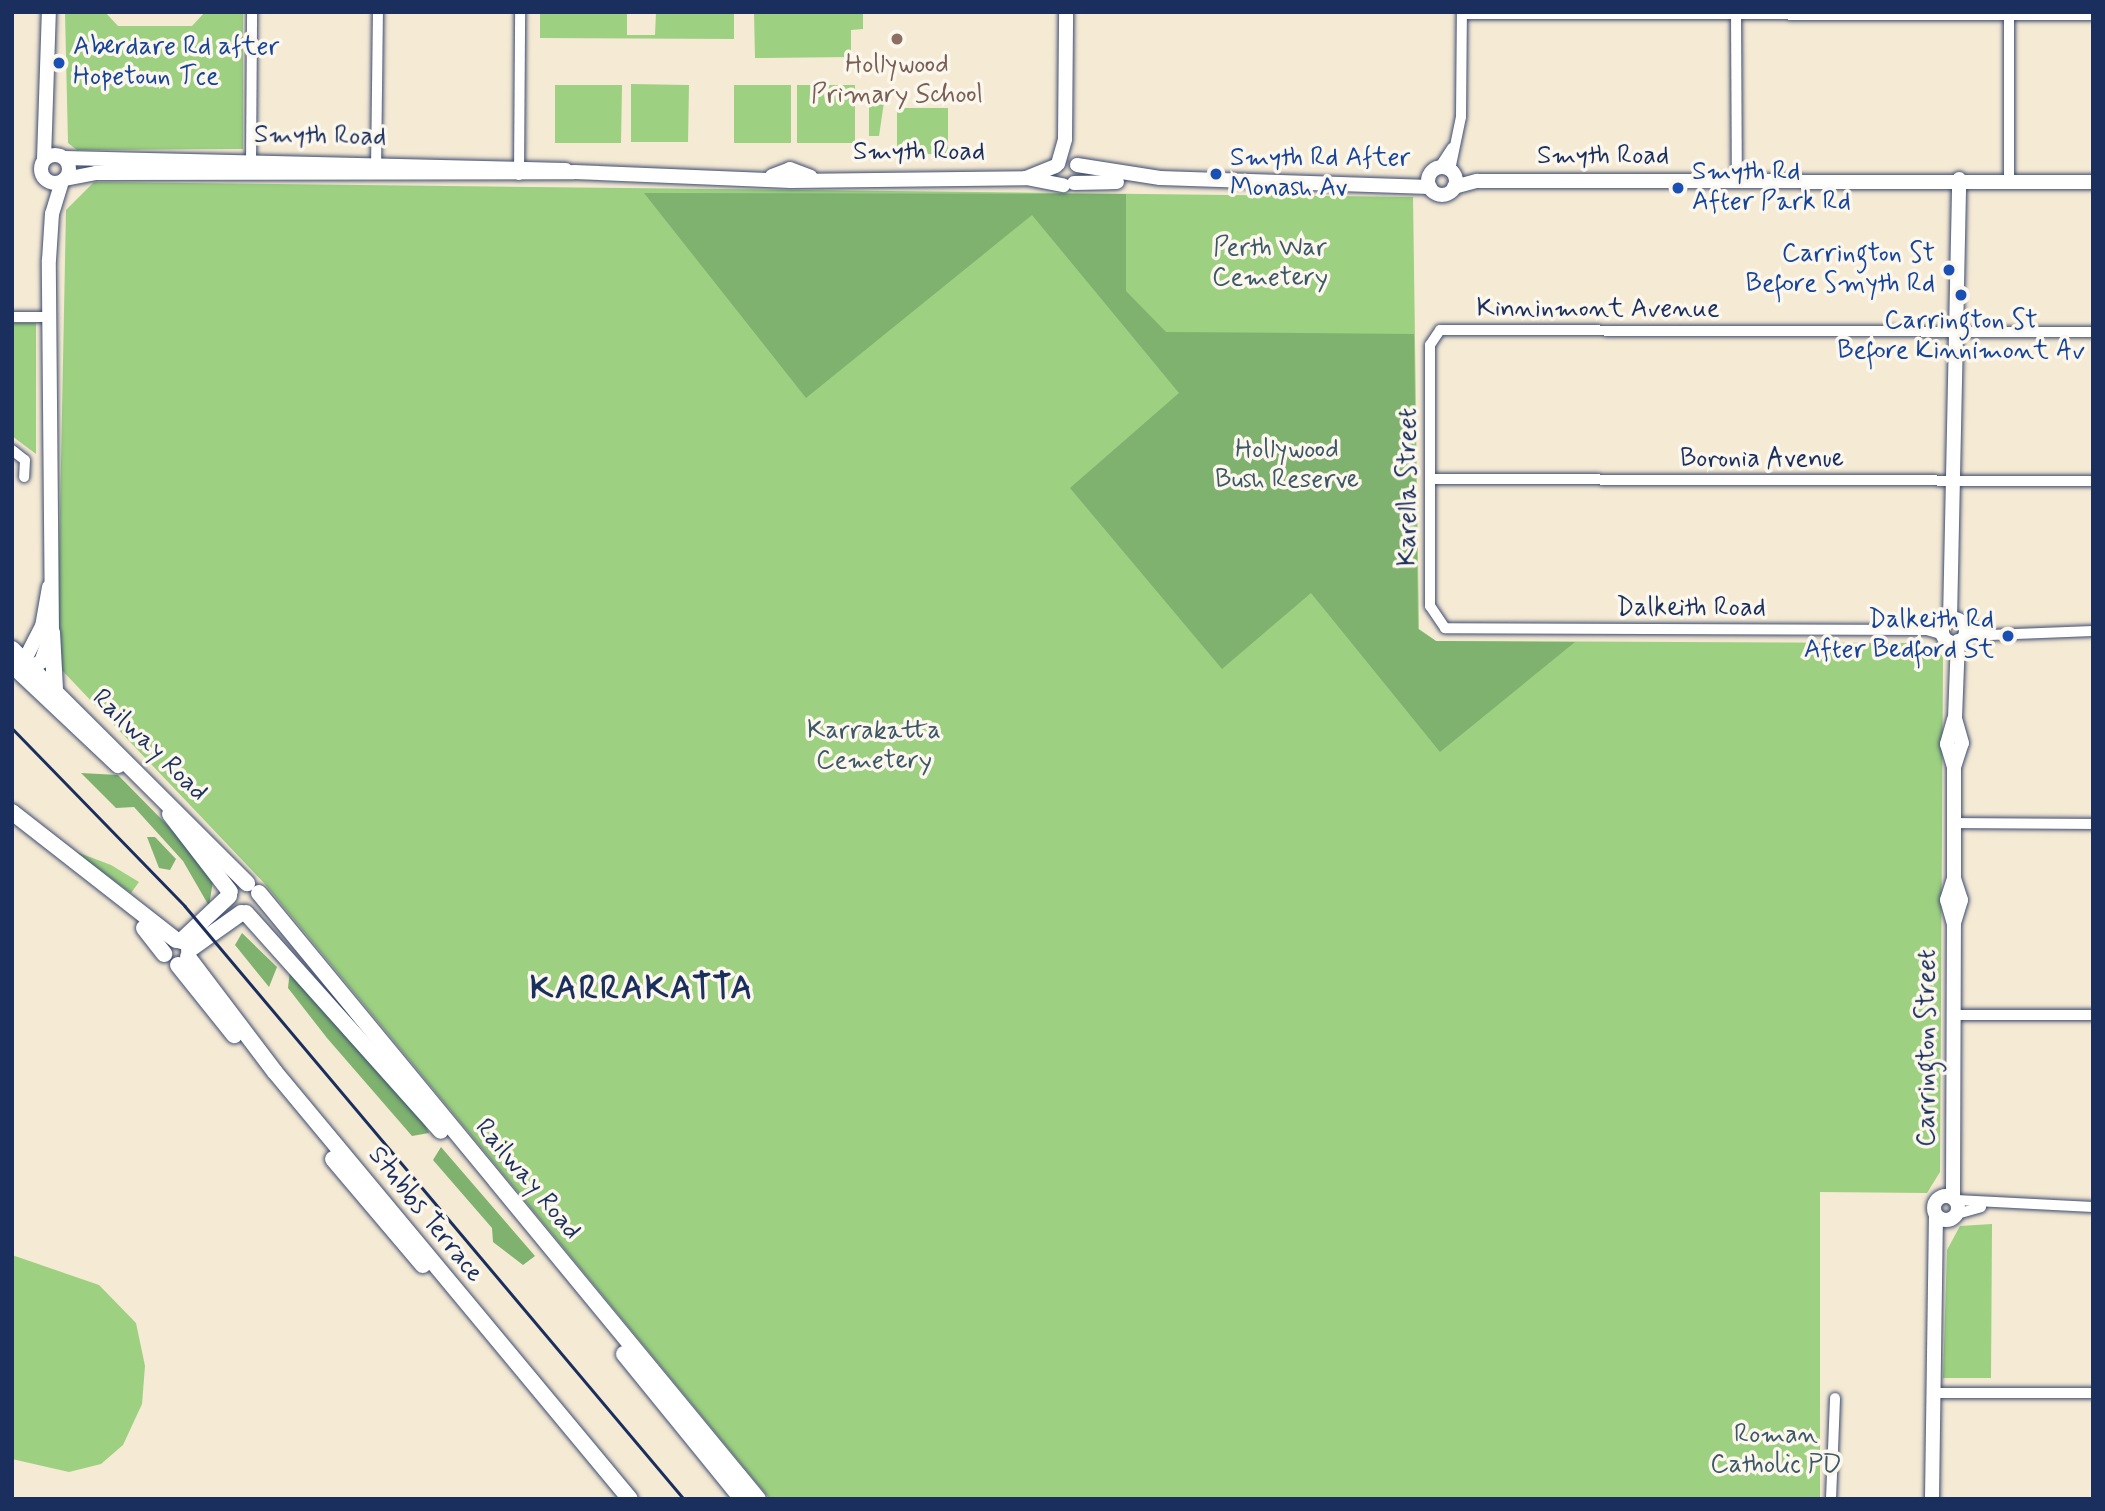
<!DOCTYPE html>
<style>
body{margin:0}
#map{position:relative;width:2105px;height:1511px;overflow:hidden;background:#f5ead4;font-family:Mynerve,sans-serif}
div>[style]{position:absolute}
[style*='--x']{left:calc(var(--x)*1px);top:calc(var(--y)*1px);width:calc(var(--w)*1px);rotate:calc(var(--a)*1deg)}
.green>*{inset:0;background:#9dd080}
.forest>*{inset:0;background:#7eb26e}
.roads{filter:drop-shadow(0 0 2px #3c4b70) drop-shadow(0 0 2px #3c4b70)}
.street>*{height:10px;margin:-5px;padding:0 5px;transform-origin:5px;border-radius:5px;background:#fff}
.secondary>*{height:14px;margin:-7px;padding:0 7px;transform-origin:7px;border-radius:7px;background:#fff}
.secondary>.ring{margin:-7px;padding:0;box-sizing:content-box;background:none;border:14px solid #fff;border-radius:50%}
.primary>*{height:16px;margin:-8px;padding:0 8px;transform-origin:8px;border-radius:8px;background:#fff}
.rail>*{height:2.5px;margin:-1.25px;padding:0 1.25px;transform-origin:1.25px;border-radius:1.25px;background:#1b2f5e}
.dots>*{width:19px;height:19px;translate:-50% -50%;box-sizing:border-box;border:4px solid #fbf7ec;border-radius:50%}
span{translate:-50% -50%;white-space:nowrap;text-align:center;line-height:1.15;-webkit-text-stroke:7px #fbf7ec;paint-order:stroke}
.transit-label{font-size:26px;color:#164399}
.left{translate:0 -50%;text-align:left}
.right{translate:-100% -50%;text-align:right}
.education-label{font-size:26px;color:#785e54}
.street-label{font-size:26px;color:#1b2f5e}
.park-label{font-size:26px;color:#3c5766}
.district-label{font-size:33px;color:#1b2f5e;font-weight:700;letter-spacing:2px}
.frame{position:absolute;inset:0;border:14px solid #1b2f5e;pointer-events:none}
</style>
<div id="map">
<div class="green">
<i style="clip-path:polygon(65px 12px,105px 12px,118px 26px,192px 26px,205px 12px,243px 12px,243px 149px,77px 150px,68px 143px)"></i>
<i style="clip-path:polygon(540px 12px,627px 12px,627px 35px,655px 35px,656px 12px,734px 12px,734px 39px,540px 38px)"></i>
<i style="clip-path:polygon(754px 12px,863px 12px,863px 29px,851px 30px,851px 57px,755px 58px)"></i>
<i style="clip-path:polygon(631px 84px,689px 85px,688px 142px,631px 142px)"></i>
<i style="clip-path:polygon(555px 85px,622px 85px,621px 143px,555px 143px)"></i>
<i style="clip-path:polygon(734px 85px,791px 85px,791px 143px,734px 143px)"></i>
<i style="clip-path:polygon(797px 85px,855px 85px,855px 143px,797px 143px)"></i>
<i style="clip-path:polygon(869px 97px,884px 102px,879px 136px,869px 136px)"></i>
<i style="clip-path:polygon(897px 108px,948px 108px,948px 154px,897px 154px)"></i>
<i style="clip-path:polygon(94px 182px,1413px 197px,1419px 629px,1436px 641px,1926px 643px,1943px 656px,1940px 1172px,1927px 1193px,1820px 1192px,1820px 1499px,770px 1499px,264px 883px,57px 665px,66px 210px)"></i>
<i style="clip-path:polygon(12px 323px,36px 323px,36px 454px,12px 436px)"></i>
<i style="clip-path:polygon(74px 851px,111px 865px,139px 882px,131px 893px)"></i>
<i style="clip-path:polygon(1992px 1224px,1991px 1378px,1943px 1378px,1947px 1250px,1960px 1226px)"></i>
<i style="clip-path:polygon(12px 1255px,99px 1285px,136px 1323px,145px 1366px,142px 1404px,123px 1445px,101px 1464px,69px 1472px,12px 1459px)"></i>
</div>
<div class="forest">
<i style="clip-path:polygon(644px 193px,1126px 194px,1126px 291px,1166px 332px,1414px 334px,1418px 629px,1436px 641px,1575px 642px,1440px 752px,1311px 593px,1222px 669px,1070px 488px,1179px 393px,1032px 215px,806px 398px)"></i>
<i style="clip-path:polygon(81px 773px,118px 775px,176px 834px,213px 881px,209px 906px,183px 861px,134px 807px,116px 808px)"></i>
<i style="clip-path:polygon(147px 837px,155px 837px,176px 859px,170px 870px,159px 868px)"></i>
<i style="clip-path:polygon(242px 933px,277px 967px,269px 987px,235px 945px)"></i>
<i style="clip-path:polygon(290px 970px,423px 1121px,429px 1133px,412px 1136px,327px 1038px,288px 988px)"></i>
<i style="clip-path:polygon(441px 1147px,535px 1256px,523px 1265px,493px 1242px,492px 1228px,433px 1160px)"></i>
</div>
<div class="roads">
<div class="street">
<i style="--x:1736;--y:12;--w:170;--a:89.7"></i>
<i style="--x:2009;--y:12;--w:167;--a:90"></i>
<i style="--x:1462;--y:14;--w:631;--a:0.09"></i>
<i style="--x:251;--y:166;--w:154;--a:-89.6"></i>
<i style="--x:1439;--y:168;--w:24;--a:-57"></i>
<i style="--x:1450;--y:170;--w:54;--a:-78.3"></i>
<i style="--x:1461;--y:117;--w:105;--a:-89.5"></i>
<i style="--x:376;--y:171;--w:159;--a:-89.3"></i>
<i style="--x:519;--y:175;--w:163;--a:-89.6"></i>
<i style="--x:12;--y:317;--w:37;--a:0"></i>
<i style="--x:12;--y:450;--w:16;--a:38"></i>
<i style="--x:25;--y:460;--w:17;--a:93"></i>
<i style="--x:1431;--y:479;--w:662;--a:0.17"></i>
<i style="--x:1963;--y:623;--w:23;--a:20"></i>
<i style="--x:1944;--y:635;--w:19;--a:-164"></i>
<i style="--x:1926;--y:630;--w:481;--a:-179.8"></i>
<i style="--x:1445;--y:628;--w:27;--a:-124"></i>
<i style="--x:1430;--y:606;--w:261;--a:-90"></i>
<i style="--x:1430;--y:345;--w:18;--a:-56"></i>
<i style="--x:1440;--y:330;--w:653;--a:0.18"></i>
<i style="--x:1964;--y:636;--w:129;--a:-2.2"></i>
<i style="--x:1954;--y:823;--w:139;--a:0.4"></i>
<i style="--x:1953;--y:1015;--w:140;--a:0"></i>
<i style="--x:1956;--y:1200;--w:137;--a:2.9"></i>
<i style="--x:1957;--y:1214;--w:25;--a:-16"></i>
<i style="--x:1932;--y:1393;--w:161;--a:0"></i>
<i style="--x:1831;--y:1499;--w:101;--a:-87.7"></i>
</div>
<div class="secondary">
<i class="ring" style="left:41px;top:155px;width:14px;height:14px"></i>
<i style="--x:64;--y:158;--w:502;--a:1.37"></i>
<i style="--x:44;--y:159;--w:147;--a:-88.1"></i>
<i style="--x:1058;--y:164;--w:26;--a:-74"></i>
<i style="--x:1065;--y:139;--w:127;--a:-89.5"></i>
<i style="--x:1077;--y:165;--w:84;--a:8.9"></i>
<i style="--x:1160;--y:178;--w:270;--a:1.9"></i>
<i class="ring" style="left:1428px;top:167px;width:14px;height:14px"></i>
<i style="--x:772;--y:176;--w:19;--a:-21"></i>
<i style="--x:790;--y:169;--w:22;--a:21"></i>
<i style="--x:1026;--y:178;--w:32;--a:-22"></i>
<i style="--x:65;--y:179;--w:32;--a:-11"></i>
<i style="--x:96;--y:173;--w:478;--a:-0.1"></i>
<i style="--x:574;--y:172;--w:217;--a:2.4"></i>
<i style="--x:791;--y:181;--w:235;--a:-0.7"></i>
<i style="--x:1026;--y:178;--w:38;--a:11"></i>
<i style="--x:1074;--y:183;--w:43;--a:-1.3"></i>
<i style="--x:1454;--y:187;--w:24;--a:-15"></i>
<i style="--x:1477;--y:181;--w:616;--a:0.09"></i>
<i style="--x:49;--y:587;--w:40;--a:100"></i>
<i style="--x:42;--y:626;--w:51;--a:117.1"></i>
<i style="--x:19;--y:671;--w:24;--a:-22"></i>
<i style="--x:41;--y:662;--w:32;--a:-70"></i>
<i style="--x:52;--y:632;--w:372;--a:-90.5"></i>
<i style="--x:49;--y:260;--w:46;--a:-86.3"></i>
<i style="--x:52;--y:214;--w:34;--a:-73"></i>
<i class="ring" style="left:1942px;top:619px;width:10px;height:10px"></i>
<i style="--x:1950;--y:620;--w:441;--a:-88.8"></i>
<i style="--x:1954;--y:767;--w:24;--a:-107"></i>
<i style="--x:1947;--y:744;--w:26;--a:-74"></i>
<i style="--x:1954;--y:923;--w:24;--a:-73"></i>
<i style="--x:1961;--y:900;--w:22;--a:-108"></i>
<i class="ring" style="left:1934px;top:1196px;width:10px;height:10px"></i>
<i style="--x:1953;--y:1197;--w:273;--a:-89.8"></i>
<i style="--x:1954;--y:924;--w:25;--a:-106"></i>
<i style="--x:1947;--y:900;--w:23;--a:-72"></i>
<i style="--x:1954;--y:878;--w:111;--a:-90"></i>
<i style="--x:1954;--y:767;--w:25;--a:-72"></i>
<i style="--x:1962;--y:743;--w:26;--a:-106"></i>
<i style="--x:1955;--y:718;--w:77;--a:-87.8"></i>
<i style="--x:1932;--y:1499;--w:283;--a:-89.2"></i>
</div>
<div class="primary">
<i style="--x:52;--y:632;--w:58;--a:87"></i>
<i style="--x:12;--y:649;--w:332;--a:44.9"></i>
<i style="--x:12;--y:665;--w:146;--a:43.3"></i>
<i style="--x:12;--y:812;--w:208;--a:38"></i>
<i style="--x:170;--y:814;--w:98;--a:52.4"></i>
<i style="--x:259;--y:893;--w:785;--a:50.53"></i>
<i style="--x:246;--y:913;--w:292;--a:48.2"></i>
<i style="--x:144;--y:928;--w:33;--a:52"></i>
<i style="--x:181;--y:941;--w:66;--a:-43.2"></i>
<i style="--x:189;--y:950;--w:64;--a:-35.4"></i>
<i style="--x:188;--y:957;--w:144;--a:52.9"></i>
<i style="--x:275;--y:1072;--w:555;--a:50.26"></i>
<i style="--x:178;--y:965;--w:90;--a:51.3"></i>
<i style="--x:333;--y:1159;--w:139;--a:49.7"></i>
<i style="--x:624;--y:1354;--w:187;--a:50.9"></i>
</div>
</div>
<div class="rail">
<i style="--x:12;--y:728;--w:248;--a:45.8"></i>
<i style="--x:185;--y:906;--w:775;--a:49.92"></i>
</div>
<div class="dots">
<i style="left:897px;top:39px;background:#8d6e63"></i>
<i style="left:59px;top:63px;background:#1a4fb4"></i>
<i style="left:1216px;top:174px;background:#1a4fb4"></i>
<i style="left:1678px;top:188px;background:#1a4fb4"></i>
<i style="left:1949px;top:270px;background:#1a4fb4"></i>
<i style="left:1961px;top:295px;background:#1a4fb4"></i>
<i style="left:2008px;top:636px;background:#1a4fb4"></i>
</div>
<div class="transit-label">
<span class="left" style="left:73px;top:63px">Aberdare Rd after<br>Hopetoun Tce</span>
<span class="left" style="left:1230px;top:174px">Smyth Rd After<br>Monash Av</span>
<span class="left" style="left:1692px;top:188px">Smyth Rd<br>After Park Rd</span>
<span class="right" style="left:1935px;top:270px">Carrington St<br>Before Smyth Rd</span>
<span style="left:1961px;top:337px">Carrington St<br>Before Kinnimont Av</span>
<span class="right" style="left:1994px;top:636px">Dalkeith Rd<br>After Bedford St</span>
</div>
<div class="education-label">
<span style="left:897px;top:81px">Hollywood<br>Primary School</span>
</div>
<div class="street-label">
<span style="left:320px;top:137px;rotate:1deg">Smyth Road</span>
<span style="left:919px;top:153px">Smyth Road</span>
<span style="left:1603px;top:157px">Smyth Road</span>
<span style="left:1598px;top:310px">Kinninmont Avenue</span>
<span style="left:1762px;top:460px">Boronia Avenue</span>
<span style="left:1409px;top:487px;rotate:-90deg">Karella Street</span>
<span style="left:1691px;top:609px">Dalkeith Road</span>
<span style="left:149px;top:746px;rotate:44deg">Railway Road</span>
<span style="left:1928px;top:1048px;rotate:-90deg">Carrington Street</span>
<span style="left:527px;top:1180px;rotate:50deg">Railway Road</span>
<span style="left:425px;top:1215px;rotate:51deg">Stubbs Terrace</span>
</div>
<div class="park-label">
<span style="left:1270px;top:264px">Perth War<br>Cemetery</span>
<span style="left:1287px;top:466px">Hollywood<br>Bush Reserve</span>
<span style="left:874px;top:747px">Karrakatta<br>Cemetery</span>
<span style="left:1776px;top:1451px">Roman<br>Catholic PD</span>
</div>
<div class="district-label">
<span style="left:642px;top:990px">KARRAKATTA</span>
</div>
<div class="frame"></div>
</div>
